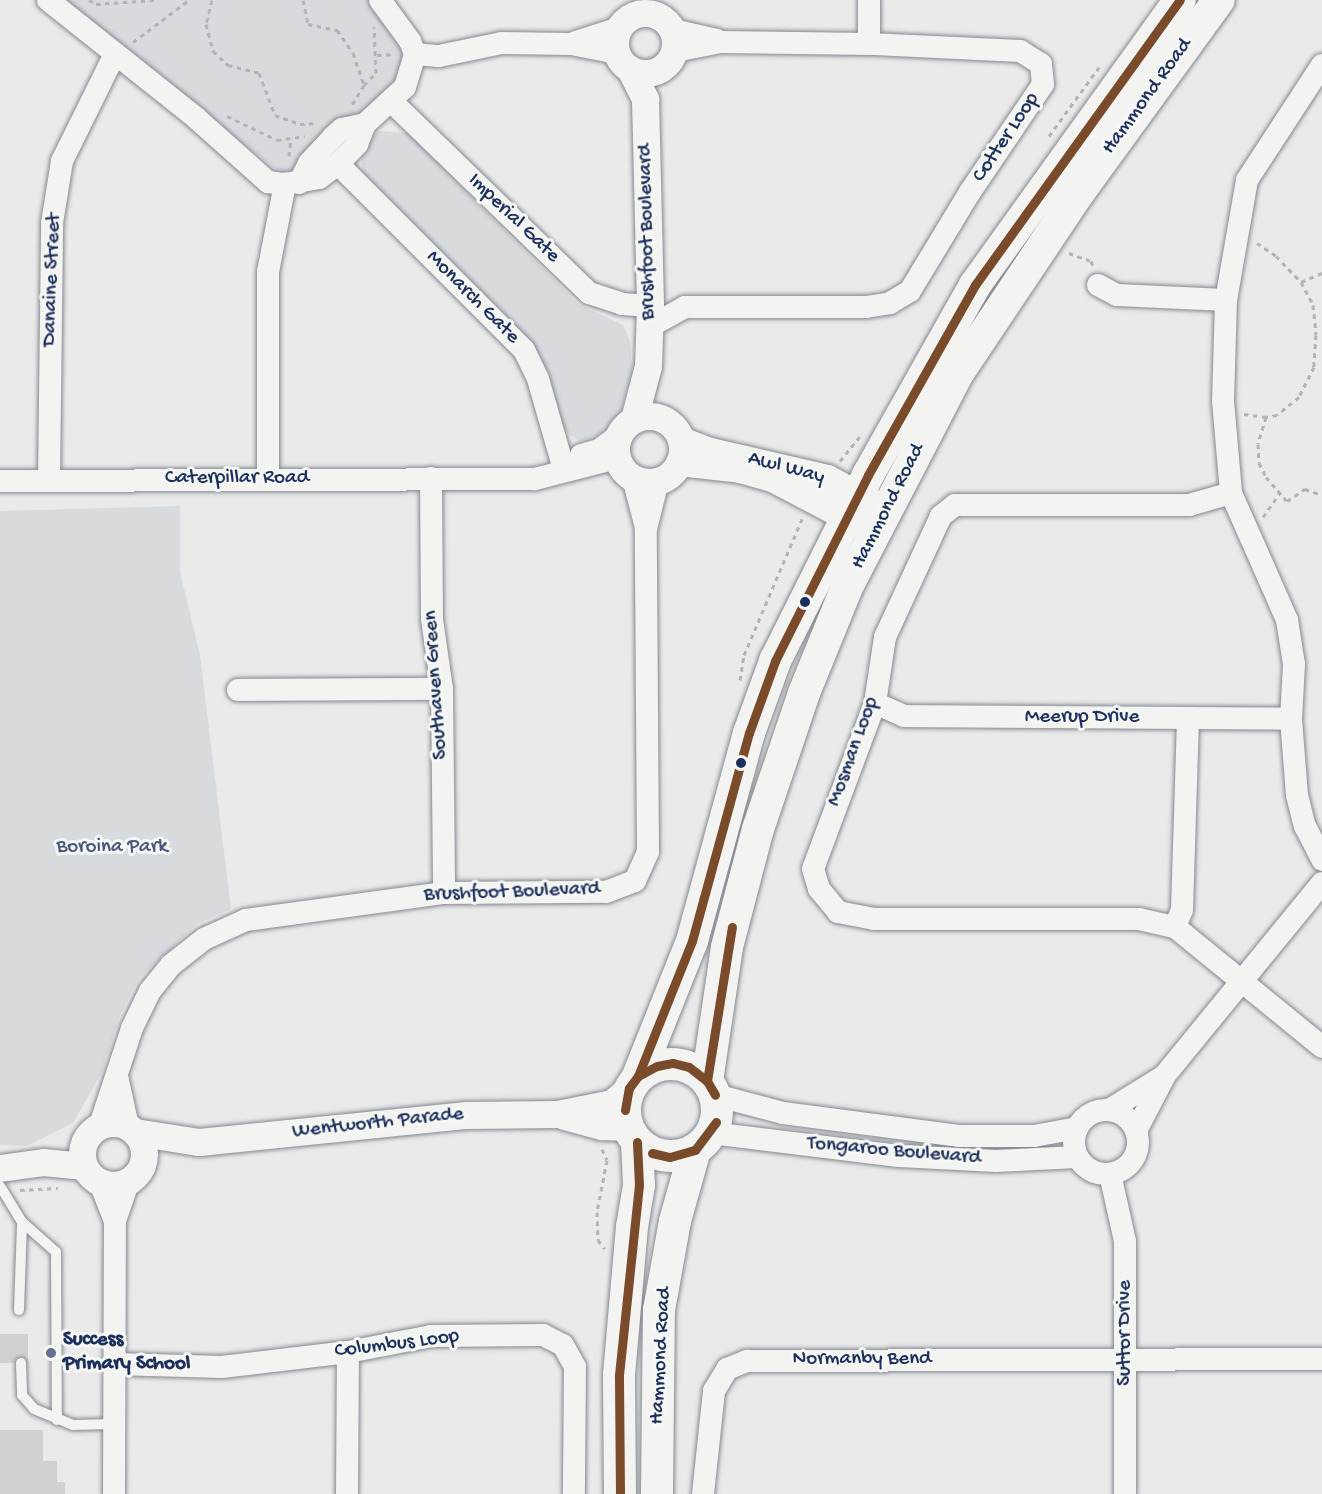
<!DOCTYPE html>
<style>
body{margin:0}
#map{position:relative;width:1322px;height:1494px;overflow:hidden;background:#e9eae9;font-family:"Gochi Hand",sans-serif}
div>[style]{position:absolute}
[style*='--x']{left:calc(var(--x)*1px);top:calc(var(--y)*1px);width:calc(var(--w)*1px);rotate:calc(var(--a)*1deg)}
.green>*{inset:0;background:#d8dbde}
.building>*{inset:0;background:#d0d1d3}
.path>*{height:3px;margin-top:-1.5px;transform-origin:0;background:repeating-linear-gradient(90deg,#b0b3b8 0 4.5px,transparent 0 9px)}
.roads{filter:drop-shadow(0 0 2px #848890) drop-shadow(0 0 2px #848890)}
.service>*{height:10px;margin:-5px;padding:0 5px;transform-origin:5px;border-radius:5px;background:#f3f3f2}
.minor>*{height:22px;margin:-11px;padding:0 11px;transform-origin:11px;border-radius:11px;background:#f3f3f2}
.minor>.ring{margin:-11px;padding:0;box-sizing:content-box;background:none;border:22px solid #f3f3f2;border-radius:50%}
.tertiary>*{height:27px;margin:-13.5px;padding:0 13.5px;transform-origin:13.5px;border-radius:13.5px;background:#f3f3f2}
.tertiary>.ring{margin:-13.5px;padding:0;box-sizing:content-box;background:none;border:27px solid #f3f3f2;border-radius:50%}
.secondary>*{height:32px;margin:-16px;padding:0 16px;transform-origin:16px;border-radius:16px;background:#f3f3f2}
.secondary>.ring{margin:-16px;padding:0;box-sizing:content-box;background:none;border:32px solid #f3f3f2;border-radius:50%}
.bus-1>*{height:9px;margin:-4.5px;padding:0 4.5px;transform-origin:4.5px;border-radius:4.5px;background:#7a4b2a}
.dots>*{width:16px;height:16px;translate:-50% -50%;box-sizing:border-box;border:3px solid #f6f6f2;border-radius:50%}
span{translate:-50% -50%;white-space:nowrap;text-align:center;line-height:1.15;-webkit-text-stroke:6px #f6f6f2;paint-order:stroke}
.street-label{font-size:21px;color:#1b2f5e}
.park-label{font-size:21px;color:#47577c}
.poi-label{font-size:21px;color:#1b2f5e;font-weight:700}
.left{translate:0 -50%;text-align:left}
</style>
<div id="map">
<div class="green">
<i style="clip-path:polygon(65px 0,371px 0,408px 55px,408px 69px,308px 172px,280px 173px)"></i>
<i style="clip-path:polygon(379px 131px,408px 133px,578px 304px,623px 325px,630px 341px,632px 372px,620px 412px,599px 435px,580px 441px,564px 431px,550px 378px,533px 348px,362px 173px,361px 149px)"></i>
<i style="clip-path:polygon(180px 506px,180px 572px,200px 655px,231px 909px,197px 924px,139px 978px,121px 1013px,102px 1072px,73px 1123px,27px 1146px,0 1145px,0 511px)"></i>
</div>
<div class="building">
<i style="clip-path:polygon(0 1334px,28px 1334px,28px 1363px,0 1363px)"></i>
<i style="clip-path:polygon(0 1430px,43px 1430px,43px 1461px,57px 1461px,57px 1482px,65px 1482px,65px 1494px,0 1494px)"></i>
</div>
<div class="path">
<i style="--x:89;--y:0;--w:8;--a:30"></i>
<i style="--x:96;--y:4;--w:59;--a:-3.9"></i>
<i style="--x:212;--y:0;--w:25;--a:104"></i>
<i style="--x:206;--y:24;--w:28;--a:75"></i>
<i style="--x:213;--y:51;--w:21;--a:43"></i>
<i style="--x:228;--y:65;--w:32;--a:14"></i>
<i style="--x:259;--y:73;--w:45;--a:69.1"></i>
<i style="--x:275;--y:115;--w:27;--a:20"></i>
<i style="--x:300;--y:124;--w:17;--a:-3"></i>
<i style="--x:303;--y:0;--w:25;--a:78"></i>
<i style="--x:308;--y:24;--w:30;--a:12"></i>
<i style="--x:337;--y:30;--w:28;--a:55"></i>
<i style="--x:353;--y:53;--w:34;--a:71"></i>
<i style="--x:364;--y:85;--w:26;--a:121"></i>
<i style="--x:133;--y:42;--w:70;--a:-36.9"></i>
<i style="--x:377;--y:55;--w:18;--a:-3"></i>
<i style="--x:364;--y:85;--w:17;--a:-45"></i>
<i style="--x:376;--y:73;--w:46;--a:-92.5"></i>
<i style="--x:227;--y:116;--w:55;--a:25.6"></i>
<i style="--x:277;--y:140;--w:28;--a:-8"></i>
<i style="--x:1049;--y:136;--w:87;--a:-53.9"></i>
<i style="--x:289;--y:156;--w:18;--a:-84"></i>
<i style="--x:1257;--y:243;--w:23;--a:34"></i>
<i style="--x:1276;--y:256;--w:36;--a:46"></i>
<i style="--x:1069;--y:253;--w:23;--a:20"></i>
<i style="--x:1091;--y:261;--w:5;--a:68"></i>
<i style="--x:1322;--y:273;--w:23;--a:157"></i>
<i style="--x:1301;--y:282;--w:26;--a:62"></i>
<i style="--x:1313;--y:305;--w:30;--a:84"></i>
<i style="--x:1316;--y:335;--w:32;--a:94"></i>
<i style="--x:1314;--y:367;--w:34;--a:117"></i>
<i style="--x:1299;--y:397;--w:28;--a:141"></i>
<i style="--x:1277;--y:415;--w:11;--a:170"></i>
<i style="--x:1266;--y:417;--w:28;--a:107"></i>
<i style="--x:1258;--y:444;--w:19;--a:87"></i>
<i style="--x:1259;--y:463;--w:16;--a:63"></i>
<i style="--x:1266;--y:477;--w:32;--a:49"></i>
<i style="--x:1287;--y:501;--w:22;--a:-34"></i>
<i style="--x:1305;--y:489;--w:18;--a:19"></i>
<i style="--x:1244;--y:414;--w:22;--a:8"></i>
<i style="--x:840;--y:461;--w:32;--a:-51"></i>
<i style="--x:1263;--y:517;--w:29;--a:-55"></i>
<i style="--x:740;--y:680;--w:25;--a:-81"></i>
<i style="--x:744;--y:655;--w:148;--a:-66.9"></i>
<i style="--x:602;--y:1149;--w:12;--a:66"></i>
<i style="--x:607;--y:1160;--w:53;--a:100.9"></i>
<i style="--x:597;--y:1212;--w:28;--a:88"></i>
<i style="--x:598;--y:1240;--w:11;--a:52"></i>
<i style="--x:20;--y:1190;--w:38;--a:-3"></i>
</div>
<div class="roads">
<div class="service">
<i style="--x:0;--y:1186;--w:42;--a:58.6"></i>
<i style="--x:22;--y:1222;--w:45;--a:41.4"></i>
<i style="--x:56;--y:1252;--w:168;--a:89.7"></i>
<i style="--x:19;--y:1310;--w:88;--a:-88"></i>
<i style="--x:21;--y:1363;--w:32;--a:88"></i>
<i style="--x:22;--y:1395;--w:18;--a:49"></i>
<i style="--x:34;--y:1409;--w:42;--a:22.3"></i>
<i style="--x:73;--y:1425;--w:40;--a:-1.4"></i>
</div>
<div class="minor">
<i style="--x:48;--y:0;--w:188;--a:38.5"></i>
<i style="--x:195;--y:117;--w:98;--a:41.7"></i>
<i style="--x:268;--y:182;--w:17;--a:7"></i>
<i style="--x:285;--y:184;--w:35;--a:-10"></i>
<i style="--x:319;--y:178;--w:24;--a:-36"></i>
<i style="--x:338;--y:164;--w:28;--a:-46"></i>
<i style="--x:357;--y:144;--w:22;--a:-68"></i>
<i style="--x:365;--y:124;--w:54;--a:-42.8"></i>
<i style="--x:405;--y:87;--w:34;--a:-73"></i>
<i style="--x:415;--y:54;--w:24;--a:5"></i>
<i style="--x:439;--y:56;--w:64;--a:-11.7"></i>
<i style="--x:502;--y:43;--w:69;--a:0.8"></i>
<i style="--x:571;--y:44;--w:47;--a:11.1"></i>
<i style="--x:380;--y:0;--w:51;--a:53.8"></i>
<i style="--x:410;--y:41;--w:14;--a:69"></i>
<i style="--x:869;--y:0;--w:44;--a:90"></i>
<i style="--x:673;--y:30;--w:45;--a:12.8"></i>
<i style="--x:576;--y:42;--w:45;--a:-18"></i>
<i style="--x:1322;--y:65;--w:137;--a:123.1"></i>
<i style="--x:1247;--y:180;--w:122;--a:99.9"></i>
<i style="--x:1226;--y:300;--w:101;--a:91.7"></i>
<i style="--x:1223;--y:401;--w:92;--a:85"></i>
<i style="--x:1231;--y:493;--w:139;--a:66.2"></i>
<i style="--x:1287;--y:620;--w:45;--a:81"></i>
<i style="--x:1294;--y:664;--w:55;--a:93.1"></i>
<i style="--x:1291;--y:719;--w:76;--a:85.5"></i>
<i style="--x:1297;--y:795;--w:32;--a:76"></i>
<i style="--x:1305;--y:826;--w:38;--a:63"></i>
<i style="--x:391;--y:101;--w:276;--a:44.1"></i>
<i style="--x:589;--y:293;--w:35;--a:18"></i>
<i style="--x:622;--y:304;--w:28;--a:4"></i>
<i style="--x:338;--y:164;--w:263;--a:45"></i>
<i style="--x:524;--y:350;--w:32;--a:64"></i>
<i style="--x:538;--y:379;--w:83;--a:74"></i>
<i style="--x:299;--y:183;--w:22;--a:-63"></i>
<i style="--x:309;--y:163;--w:35;--a:-47"></i>
<i style="--x:333;--y:137;--w:12;--a:-42"></i>
<i style="--x:342;--y:129;--w:24;--a:-12"></i>
<i style="--x:1098;--y:285;--w:21;--a:28"></i>
<i style="--x:1117;--y:295;--w:109;--a:2.6"></i>
<i style="--x:649;--y:327;--w:41;--a:-29.1"></i>
<i style="--x:685;--y:307;--w:181;--a:0"></i>
<i style="--x:866;--y:307;--w:24;--a:-9"></i>
<i style="--x:890;--y:303;--w:23;--a:-31"></i>
<i style="--x:910;--y:291;--w:116;--a:-58.8"></i>
<i style="--x:970;--y:192;--w:130;--a:-55.9"></i>
<i style="--x:1043;--y:84;--w:20;--a:-96"></i>
<i style="--x:1041;--y:64;--w:25;--a:-148"></i>
<i style="--x:1020;--y:51;--w:151;--a:-177.3"></i>
<i style="--x:869;--y:44;--w:148;--a:-179.2"></i>
<i style="--x:721;--y:42;--w:47;--a:168.9"></i>
<i style="--x:581;--y:455;--w:19;--a:-16"></i>
<i style="--x:599;--y:450;--w:25;--a:-37"></i>
<i style="--x:268;--y:478;--w:206;--a:-90"></i>
<i style="--x:268;--y:272;--w:90;--a:-79.1"></i>
<i style="--x:431;--y:478;--w:141;--a:89.6"></i>
<i style="--x:432;--y:619;--w:71;--a:81.9"></i>
<i style="--x:442;--y:689;--w:204;--a:89.4"></i>
<i style="--x:633;--y:478;--w:52;--a:75.4"></i>
<i style="--x:49;--y:480;--w:257;--a:-89.3"></i>
<i style="--x:52;--y:223;--w:63;--a:-80.8"></i>
<i style="--x:62;--y:161;--w:117;--a:-63.7"></i>
<i style="--x:0;--y:481;--w:535;--a:-0.21"></i>
<i style="--x:535;--y:479;--w:85;--a:-14.4"></i>
<i style="--x:1231;--y:493;--w:44;--a:164.1"></i>
<i style="--x:1189;--y:505;--w:234;--a:180"></i>
<i style="--x:955;--y:505;--w:18;--a:142"></i>
<i style="--x:941;--y:516;--w:133;--a:114.8"></i>
<i style="--x:885;--y:637;--w:67;--a:98.6"></i>
<i style="--x:875;--y:703;--w:177;--a:110.5"></i>
<i style="--x:813;--y:869;--w:21;--a:73"></i>
<i style="--x:819;--y:889;--w:30;--a:50"></i>
<i style="--x:838;--y:912;--w:37;--a:11"></i>
<i style="--x:874;--y:919;--w:265;--a:0"></i>
<i style="--x:1139;--y:919;--w:37;--a:13"></i>
<i style="--x:1175;--y:927;--w:190;--a:39.2"></i>
<i style="--x:238;--y:690;--w:204;--a:-0.3"></i>
<i style="--x:875;--y:703;--w:32;--a:24"></i>
<i style="--x:904;--y:716;--w:387;--a:0.4"></i>
<i style="--x:1175;--y:927;--w:18;--a:-68"></i>
<i style="--x:1182;--y:910;--w:192;--a:-88.2"></i>
<i style="--x:117;--y:1076;--w:51;--a:77.6"></i>
<i style="--x:715;--y:1095;--w:70;--a:14.8"></i>
<i style="--x:783;--y:1113;--w:177;--a:7.4"></i>
<i style="--x:959;--y:1136;--w:75;--a:0"></i>
<i style="--x:1034;--y:1136;--w:44;--a:-10.5"></i>
<i style="--x:1109;--y:1110;--w:65;--a:-31.7"></i>
<i class="ring" style="left:1074px;top:1110px;width:42px;height:42px"></i>
<i style="--x:100;--y:1125;--w:102;--a:-71.7"></i>
<i style="--x:132;--y:1028;--w:41;--a:-64.1"></i>
<i style="--x:150;--y:991;--w:33;--a:-51"></i>
<i style="--x:171;--y:965;--w:42;--a:-38.2"></i>
<i style="--x:204;--y:939;--w:46;--a:-24.3"></i>
<i style="--x:246;--y:920;--w:200;--a:-7.8"></i>
<i style="--x:444;--y:893;--w:162;--a:-0.4"></i>
<i style="--x:606;--y:892;--w:31;--a:-21"></i>
<i style="--x:635;--y:881;--w:32;--a:-66"></i>
<i style="--x:648;--y:852;--w:323;--a:-90.4"></i>
<i style="--x:646;--y:529;--w:49;--a:-76"></i>
<i style="--x:1136;--y:1131;--w:63;--a:-62.6"></i>
<i style="--x:1165;--y:1075;--w:248;--a:-50.7"></i>
<i style="--x:711;--y:1133;--w:189;--a:7"></i>
<i style="--x:899;--y:1156;--w:97;--a:3"></i>
<i style="--x:996;--y:1161;--w:81;--a:-2.8"></i>
<i style="--x:1110;--y:1174;--w:69;--a:77.4"></i>
<i style="--x:1125;--y:1241;--w:253;--a:90"></i>
<i style="--x:100;--y:1183;--w:41;--a:68.5"></i>
<i style="--x:114;--y:1364;--w:108;--a:1.6"></i>
<i style="--x:222;--y:1367;--w:127;--a:-6.8"></i>
<i style="--x:348;--y:1352;--w:85;--a:-10.9"></i>
<i style="--x:431;--y:1336;--w:112;--a:-0.5"></i>
<i style="--x:543;--y:1335;--w:22;--a:27"></i>
<i style="--x:563;--y:1345;--w:25;--a:61"></i>
<i style="--x:575;--y:1367;--w:127;--a:90.5"></i>
<i style="--x:114;--y:1494;--w:273;--a:-89.8"></i>
<i style="--x:115;--y:1221;--w:43;--a:-71.1"></i>
<i style="--x:347;--y:1494;--w:142;--a:-89.6"></i>
<i style="--x:703;--y:1494;--w:104;--a:-83.9"></i>
<i style="--x:714;--y:1391;--w:26;--a:-59"></i>
<i style="--x:727;--y:1369;--w:22;--a:-22"></i>
<i style="--x:747;--y:1361;--w:575;--a:-0.2"></i>
</div>
<div class="tertiary">
<i class="ring" style="left:615px;top:13px;width:33px;height:33px"></i>
<i style="--x:630;--y:69;--w:34;--a:63"></i>
<i style="--x:645;--y:99;--w:207;--a:88.6"></i>
<i style="--x:650;--y:306;--w:60;--a:91.9"></i>
<i style="--x:648;--y:366;--w:55;--a:104.8"></i>
<i class="ring" style="left:616px;top:416px;width:39px;height:39px"></i>
<i style="--x:681;--y:440;--w:31;--a:21"></i>
<i style="--x:710;--y:451;--w:120;--a:13"></i>
<i style="--x:827;--y:478;--w:55;--a:28.4"></i>
<i style="--x:679;--y:462;--w:61;--a:6.5"></i>
<i style="--x:740;--y:469;--w:33;--a:16"></i>
<i style="--x:772;--y:478;--w:104;--a:27.6"></i>
<i style="--x:564;--y:1116;--w:39;--a:15"></i>
<i style="--x:602;--y:1126;--w:26;--a:2"></i>
<i class="ring" style="left:82px;top:1123px;width:35px;height:35px"></i>
<i style="--x:135;--y:1132;--w:65;--a:8.9"></i>
<i style="--x:199;--y:1142;--w:269;--a:-5.8"></i>
<i style="--x:467;--y:1115;--w:90;--a:-0.6"></i>
<i style="--x:557;--y:1114;--w:56;--a:-11.3"></i>
<i style="--x:612;--y:1103;--w:23;--a:-41"></i>
<i style="--x:0;--y:1168;--w:43;--a:-7.9"></i>
<i style="--x:43;--y:1162;--w:41;--a:5.6"></i>
</div>
<div class="secondary">
<i class="ring" style="left:625px;top:1064px;width:60px;height:60px"></i>
<i style="--x:638;--y:1076;--w:145;--a:-68.2"></i>
<i style="--x:692;--y:941;--w:216;--a:-74.7"></i>
<i style="--x:749;--y:733;--w:77;--a:-70.1"></i>
<i style="--x:775;--y:661;--w:208;--a:-63.4"></i>
<i style="--x:868;--y:475;--w:218;--a:-60.6"></i>
<i style="--x:975;--y:285;--w:351;--a:-54.3"></i>
<i style="--x:707;--y:1081;--w:135;--a:-81.5"></i>
<i style="--x:727;--y:947;--w:122;--a:-75.3"></i>
<i style="--x:758;--y:829;--w:144;--a:-71.3"></i>
<i style="--x:804;--y:693;--w:114;--a:-67.9"></i>
<i style="--x:847;--y:587;--w:241;--a:-62.6"></i>
<i style="--x:958;--y:373;--w:219;--a:-56.2"></i>
<i style="--x:1080;--y:191;--w:236;--a:-54"></i>
<i style="--x:620;--y:1494;--w:119;--a:-90.5"></i>
<i style="--x:619;--y:1375;--w:149;--a:-85"></i>
<i style="--x:632;--y:1227;--w:43;--a:-80.5"></i>
<i style="--x:639;--y:1185;--w:43;--a:-92.7"></i>
<i style="--x:657;--y:1494;--w:184;--a:-89.4"></i>
<i style="--x:659;--y:1310;--w:90;--a:-79.8"></i>
<i style="--x:675;--y:1221;--w:74;--a:-74.3"></i>
</div>
</div>
<div class="bus-1">
<i style="--x:657;--y:1066;--w:16;--a:-11"></i>
<i style="--x:673;--y:1063;--w:16;--a:14"></i>
<i style="--x:689;--y:1067;--w:23;--a:38"></i>
<i style="--x:707;--y:1081;--w:16;--a:60"></i>
<i style="--x:638;--y:1076;--w:145;--a:-68.2"></i>
<i style="--x:692;--y:941;--w:216;--a:-74.7"></i>
<i style="--x:749;--y:733;--w:77;--a:-70.1"></i>
<i style="--x:775;--y:661;--w:208;--a:-63.4"></i>
<i style="--x:868;--y:475;--w:218;--a:-60.6"></i>
<i style="--x:975;--y:285;--w:351;--a:-54.3"></i>
<i style="--x:707;--y:1081;--w:156;--a:-80.8"></i>
<i style="--x:625;--y:1110;--w:22;--a:-80"></i>
<i style="--x:629;--y:1088;--w:15;--a:-53"></i>
<i style="--x:638;--y:1076;--w:21;--a:-28"></i>
<i style="--x:652;--y:1153;--w:18;--a:13"></i>
<i style="--x:670;--y:1157;--w:26;--a:-16"></i>
<i style="--x:695;--y:1150;--w:35;--a:-53"></i>
<i style="--x:620;--y:1494;--w:119;--a:-90.5"></i>
<i style="--x:619;--y:1375;--w:191;--a:-84"></i>
<i style="--x:639;--y:1185;--w:43;--a:-92.7"></i>
</div>
<div class="dots">
<i style="left:805px;top:602px;background:#1b2f5e"></i>
<i style="left:741px;top:763px;background:#1b2f5e"></i>
<i style="left:51px;top:1353px;background:#63708f"></i>
</div>
<div class="street-label">
<span style="left:1148px;top:97px;rotate:-54deg">Hammond Road</span>
<span style="left:1007px;top:138px;rotate:-56deg">Cotter Loop</span>
<span style="left:513px;top:219px;rotate:44deg">Imperial Gate</span>
<span style="left:648px;top:232px;rotate:-91deg">Brushfoot Boulevard</span>
<span style="left:53px;top:280px;rotate:-88deg">Danaine Street</span>
<span style="left:472px;top:298px;rotate:45deg">Monarch Gate</span>
<span style="left:786px;top:469px;rotate:15deg">Awl Way</span>
<span style="left:237px;top:479px">Caterpillar Road</span>
<span style="left:889px;top:507px;rotate:-63deg">Hammond Road</span>
<span style="left:437px;top:685px;rotate:-94deg">Southaven Green</span>
<span style="left:1082px;top:718px">Meerup Drive</span>
<span style="left:854px;top:752px;rotate:-70deg">Mosman Loop</span>
<span style="left:512px;top:893px;rotate:-2deg">Brushfoot Boulevard</span>
<span style="left:378px;top:1124px;rotate:-6deg">Wentworth Parade</span>
<span style="left:894px;top:1152px;rotate:5deg">Tongaroo Boulevard</span>
<span style="left:1126px;top:1333px;rotate:-90deg">Suttor Drive</span>
<span style="left:397px;top:1345px;rotate:-7deg">Columbus Loop</span>
<span style="left:662px;top:1356px;rotate:-87deg">Hammond Road</span>
<span style="left:862px;top:1360px">Normanby Bend</span>
</div>
<div class="park-label">
<span style="left:112px;top:848px">Boroina Park</span>
</div>
<div class="poi-label">
<span class="left" style="left:63px;top:1353px">Success<br>Primary School</span>
</div>
</div>
